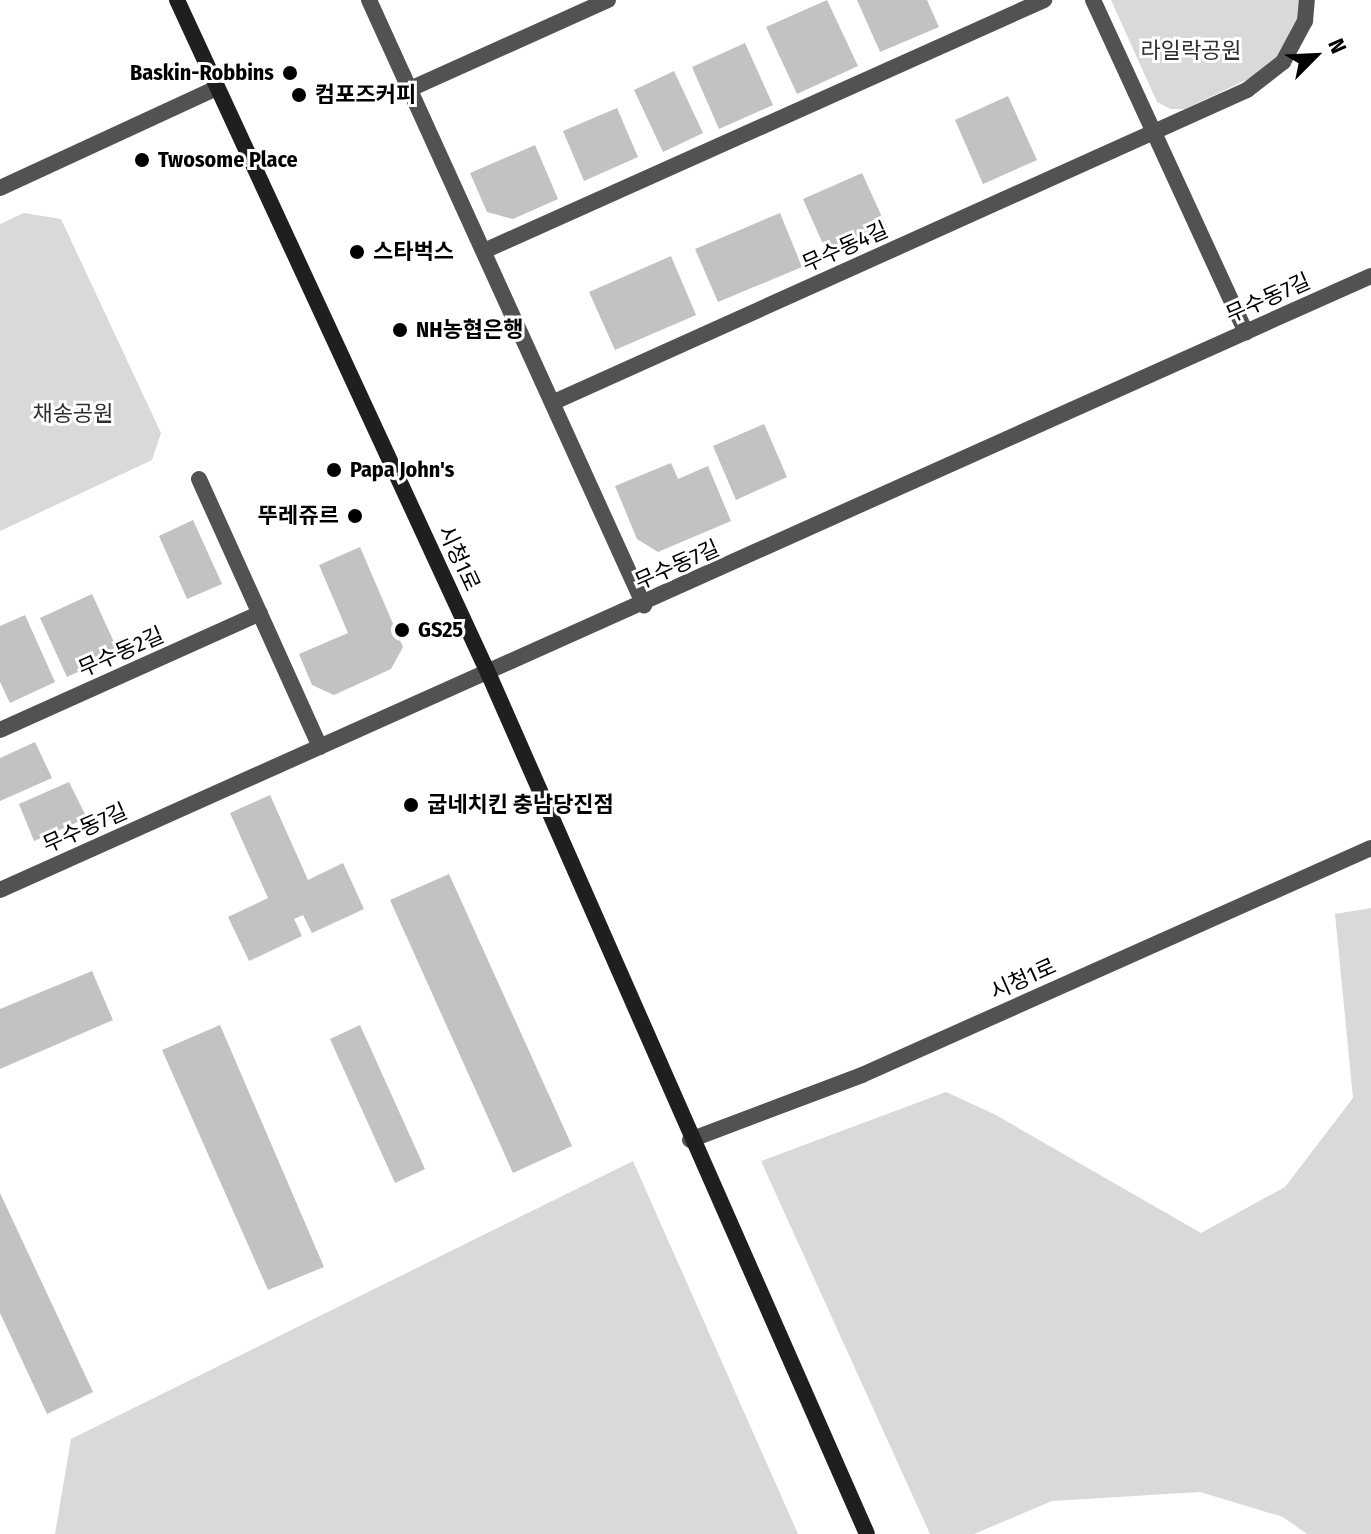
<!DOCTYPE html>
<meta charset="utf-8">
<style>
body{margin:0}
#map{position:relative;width:1371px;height:1534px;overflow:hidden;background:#fff;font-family:"Fira Sans Condensed","Noto Sans KR",sans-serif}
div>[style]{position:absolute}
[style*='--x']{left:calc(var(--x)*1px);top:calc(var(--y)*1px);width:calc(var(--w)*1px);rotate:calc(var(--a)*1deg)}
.green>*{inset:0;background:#d9d9d9}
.building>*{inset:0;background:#c2c2c2}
.street>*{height:16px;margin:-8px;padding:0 8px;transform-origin:8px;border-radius:8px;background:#525252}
.secondary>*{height:16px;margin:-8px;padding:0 8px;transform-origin:8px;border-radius:8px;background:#1f1f1f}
.dots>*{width:22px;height:22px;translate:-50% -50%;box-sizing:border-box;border:4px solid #fff;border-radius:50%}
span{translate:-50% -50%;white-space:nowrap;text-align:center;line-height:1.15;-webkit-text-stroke:6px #fff;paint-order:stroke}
.park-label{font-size:22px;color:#303030}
.poi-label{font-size:22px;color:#000;font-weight:700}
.right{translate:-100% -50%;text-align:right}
.left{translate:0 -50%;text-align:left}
.street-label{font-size:22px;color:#000}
.north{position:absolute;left:1275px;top:16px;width:80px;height:80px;-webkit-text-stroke:6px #fff;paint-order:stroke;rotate:66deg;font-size:22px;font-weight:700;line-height:32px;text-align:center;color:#000}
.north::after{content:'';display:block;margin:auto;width:28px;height:36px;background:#000;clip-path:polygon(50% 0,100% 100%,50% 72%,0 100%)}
</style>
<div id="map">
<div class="green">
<i style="clip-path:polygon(1111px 0,1302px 0,1301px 20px,1278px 57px,1261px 73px,1185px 109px,1171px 109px,1157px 102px)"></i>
<i style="clip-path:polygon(24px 213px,61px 219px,161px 433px,152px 460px,0 531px,0 224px)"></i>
<i style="clip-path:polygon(1371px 908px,1371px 1534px,1307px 1534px,1283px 1517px,1200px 1492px,1052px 1501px,974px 1534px,930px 1534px,761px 1161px,946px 1092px,994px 1114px,1201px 1233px,1285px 1187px,1353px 1098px,1335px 914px)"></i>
<i style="clip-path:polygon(633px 1161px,798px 1534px,55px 1534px,71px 1439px)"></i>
</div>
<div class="building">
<i style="clip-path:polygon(827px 0,858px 66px,797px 94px,766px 27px)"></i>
<i style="clip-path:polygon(857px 0,927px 0,939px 27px,880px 52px)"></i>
<i style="clip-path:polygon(745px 43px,773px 105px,719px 129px,692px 67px)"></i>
<i style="clip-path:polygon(674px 71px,703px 133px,663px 152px,634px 90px)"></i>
<i style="clip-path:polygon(1008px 96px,1037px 160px,983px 184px,955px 120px)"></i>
<i style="clip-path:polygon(617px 108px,638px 157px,584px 181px,563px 131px)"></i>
<i style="clip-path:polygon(535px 145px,558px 199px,513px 219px,487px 212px,470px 173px)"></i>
<i style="clip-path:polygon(862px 173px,887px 228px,827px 253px,803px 199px)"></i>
<i style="clip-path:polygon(780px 213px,802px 267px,718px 302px,695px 249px)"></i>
<i style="clip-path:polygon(671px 256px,696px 315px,615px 350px,589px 292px)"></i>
<i style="clip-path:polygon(764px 424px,787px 477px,736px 500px,713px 446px)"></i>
<i style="clip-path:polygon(671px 463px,678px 479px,708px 466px,731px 521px,658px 552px,637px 539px,615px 486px)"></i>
<i style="clip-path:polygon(193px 520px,222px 584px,187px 599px,159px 536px)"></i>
<i style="clip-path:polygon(360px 547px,403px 647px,391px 669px,334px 695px,312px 685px,299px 654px,348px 633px,319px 565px)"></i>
<i style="clip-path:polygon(92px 594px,119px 653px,67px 677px,40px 618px)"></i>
<i style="clip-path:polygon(25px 615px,55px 682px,10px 703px,0 682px,0 626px)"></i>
<i style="clip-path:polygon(35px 742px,52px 778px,0 801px,0 758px)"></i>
<i style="clip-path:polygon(69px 782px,87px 818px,34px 841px,19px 804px)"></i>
<i style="clip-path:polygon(270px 795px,308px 880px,343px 863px,364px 909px,312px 933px,303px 915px,294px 919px,302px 936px,249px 961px,228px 917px,268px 898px,230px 813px)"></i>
<i style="clip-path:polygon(449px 874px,572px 1146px,513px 1173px,390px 900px)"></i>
<i style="clip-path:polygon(92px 971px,113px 1020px,0 1069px,0 1009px)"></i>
<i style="clip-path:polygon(220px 1025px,324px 1267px,268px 1290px,162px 1050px)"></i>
<i style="clip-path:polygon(360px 1025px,425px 1169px,395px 1183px,330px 1039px)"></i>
<i style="clip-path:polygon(0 1193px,93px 1392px,47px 1414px,0 1313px)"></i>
</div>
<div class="street">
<i style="--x:369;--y:0;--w:665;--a:65.56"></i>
<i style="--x:1093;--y:0;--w:366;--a:65.3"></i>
<i style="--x:410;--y:89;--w:217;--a:-24.2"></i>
<i style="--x:0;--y:188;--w:238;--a:-24.8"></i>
<i style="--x:484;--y:251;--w:614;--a:-24.14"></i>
<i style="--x:554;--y:402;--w:760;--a:-24.24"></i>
<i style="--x:1247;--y:90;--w:46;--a:-37.9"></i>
<i style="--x:1283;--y:62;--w:47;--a:-61.8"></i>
<i style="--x:1305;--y:21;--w:21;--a:-85"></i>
<i style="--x:199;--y:479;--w:294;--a:65.7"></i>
<i style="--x:0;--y:730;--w:285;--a:-24.2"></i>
<i style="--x:0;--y:890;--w:1502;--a:-24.13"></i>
<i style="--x:690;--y:1140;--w:184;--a:-20.7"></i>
<i style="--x:862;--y:1075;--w:557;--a:-24.04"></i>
</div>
<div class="secondary">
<i style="--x:177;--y:0;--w:744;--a:65.19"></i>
<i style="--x:489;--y:675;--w:938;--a:66.25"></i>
</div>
<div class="dots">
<i style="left:290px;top:73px;background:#000"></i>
<i style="left:299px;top:95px;background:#000"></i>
<i style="left:142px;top:160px;background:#000"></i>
<i style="left:357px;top:252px;background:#000"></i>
<i style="left:400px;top:330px;background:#000"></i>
<i style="left:334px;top:470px;background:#000"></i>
<i style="left:355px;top:516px;background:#000"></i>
<i style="left:402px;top:630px;background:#000"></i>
<i style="left:411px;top:805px;background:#000"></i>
</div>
<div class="park-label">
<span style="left:1191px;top:51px">라일락공원</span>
<span style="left:73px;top:414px">채송공원</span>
</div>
<div class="poi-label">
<span class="right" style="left:274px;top:73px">Baskin-Robbins</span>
<span class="left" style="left:315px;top:95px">컴포즈커피</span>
<span class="left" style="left:158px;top:160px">Twosome Place</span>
<span class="left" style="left:373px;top:252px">스타벅스</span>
<span class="left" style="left:416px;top:330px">NH농협은행</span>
<span class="left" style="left:350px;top:470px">Papa John's</span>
<span class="right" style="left:339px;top:516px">뚜레쥬르</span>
<span class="left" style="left:418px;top:630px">GS25</span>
<span class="left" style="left:427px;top:805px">굽네치킨 충남당진점</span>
</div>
<div class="street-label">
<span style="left:845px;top:247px;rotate:-24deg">무수동4길</span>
<span style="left:1268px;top:298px;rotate:-24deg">무수동7길</span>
<span style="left:459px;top:558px;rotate:65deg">시청1로</span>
<span style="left:677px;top:565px;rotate:-24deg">무수동7길</span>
<span style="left:121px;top:652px;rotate:-24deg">무수동2길</span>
<span style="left:85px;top:828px;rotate:-24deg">무수동7길</span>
<span style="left:1023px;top:979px;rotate:-24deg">시청1로</span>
</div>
<div class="north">N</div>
</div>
